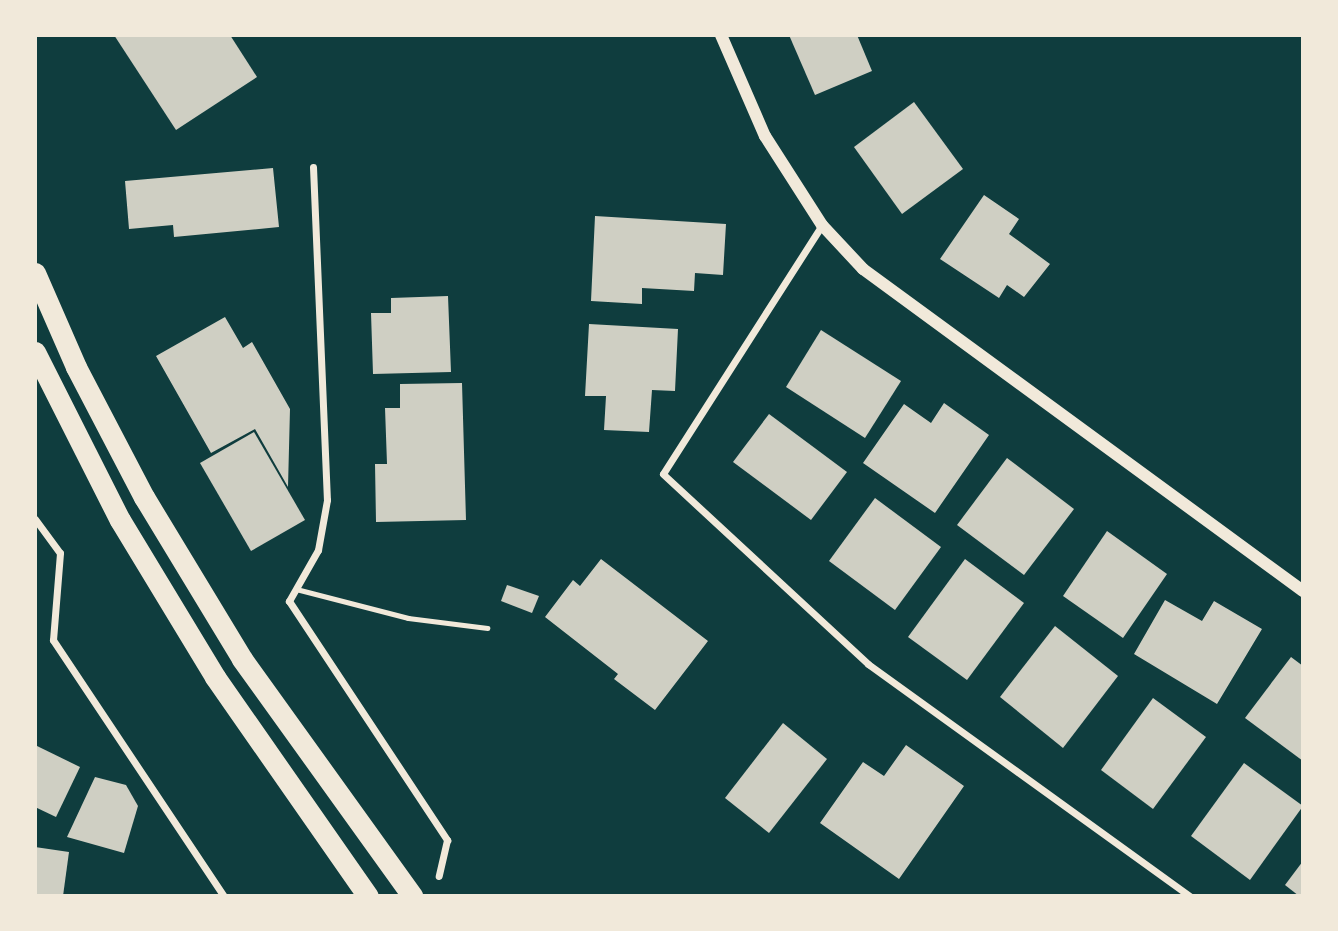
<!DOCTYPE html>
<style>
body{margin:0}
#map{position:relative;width:1338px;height:931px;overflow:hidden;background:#0f3d3e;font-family:Commissioner,sans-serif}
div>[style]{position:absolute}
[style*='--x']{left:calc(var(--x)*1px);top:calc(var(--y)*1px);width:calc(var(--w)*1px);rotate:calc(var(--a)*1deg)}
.building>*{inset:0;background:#cfcfc3}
.service>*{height:5px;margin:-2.5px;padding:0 2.5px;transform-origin:2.5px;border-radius:2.5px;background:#f1e9da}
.minor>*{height:7px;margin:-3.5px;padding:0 3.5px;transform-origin:3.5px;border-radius:3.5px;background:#f1e9da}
.tertiary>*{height:12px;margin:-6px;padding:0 6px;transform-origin:6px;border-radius:6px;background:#f1e9da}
.motorway>*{height:21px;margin:-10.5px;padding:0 10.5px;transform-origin:10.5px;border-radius:10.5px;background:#f1e9da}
span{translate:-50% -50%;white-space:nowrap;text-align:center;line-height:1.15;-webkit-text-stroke:6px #f1e9da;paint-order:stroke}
.frame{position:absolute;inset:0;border:37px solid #f1e9da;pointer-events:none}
</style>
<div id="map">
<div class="building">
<i style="clip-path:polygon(114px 35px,230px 35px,257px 77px,176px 130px)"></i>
<i style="clip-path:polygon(789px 35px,857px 35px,872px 71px,815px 95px)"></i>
<i style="clip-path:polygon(914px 102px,963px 169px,902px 214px,854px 147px)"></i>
<i style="clip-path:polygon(273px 168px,279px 227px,174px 237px,173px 225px,129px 229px,125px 181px)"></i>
<i style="clip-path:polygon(984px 195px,1019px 219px,1009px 234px,1050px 264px,1024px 297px,1007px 285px,999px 298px,940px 259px)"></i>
<i style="clip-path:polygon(595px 216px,726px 224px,723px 275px,695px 273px,694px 291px,642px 288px,642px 304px,591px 301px)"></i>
<i style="clip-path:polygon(448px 296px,451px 372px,373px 374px,371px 313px,391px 313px,391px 298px)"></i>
<i style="clip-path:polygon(225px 317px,243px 348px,252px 342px,290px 409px,288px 487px,255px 429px,211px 453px,156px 356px)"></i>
<i style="clip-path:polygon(589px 324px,678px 329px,675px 391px,652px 390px,649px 432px,604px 430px,606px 396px,585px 396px)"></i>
<i style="clip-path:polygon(821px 330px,901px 381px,865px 438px,786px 387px)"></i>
<i style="clip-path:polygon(462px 383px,466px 520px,376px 522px,375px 464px,387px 464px,385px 408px,400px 408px,400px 384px)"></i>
<i style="clip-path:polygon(944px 403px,989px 435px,935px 513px,863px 463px,904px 404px,931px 423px)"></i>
<i style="clip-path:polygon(769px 414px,847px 472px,811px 520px,733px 462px)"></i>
<i style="clip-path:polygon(254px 432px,305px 520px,251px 551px,200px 463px)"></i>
<i style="clip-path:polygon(1007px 458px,1074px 509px,1024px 575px,957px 525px)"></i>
<i style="clip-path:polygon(875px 498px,941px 547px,895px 610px,829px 561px)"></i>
<i style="clip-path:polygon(1107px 531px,1167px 574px,1123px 638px,1063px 596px)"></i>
<i style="clip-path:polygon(601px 559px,708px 641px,655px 710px,614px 679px,618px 674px,545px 617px,573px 580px,580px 586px)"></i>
<i style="clip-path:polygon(965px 559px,1024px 603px,967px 680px,908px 637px)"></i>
<i style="clip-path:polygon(507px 585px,539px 596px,532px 613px,501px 601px)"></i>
<i style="clip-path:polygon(1165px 600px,1202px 621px,1214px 601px,1262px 629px,1217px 704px,1134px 654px)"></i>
<i style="clip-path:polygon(1055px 626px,1118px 676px,1063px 748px,1000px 697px)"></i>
<i style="clip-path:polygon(1291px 657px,1303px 666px,1303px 761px,1245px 718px)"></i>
<i style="clip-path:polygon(1153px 698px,1206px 737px,1153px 809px,1101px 770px)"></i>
<i style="clip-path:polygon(783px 723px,827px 759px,769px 833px,725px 798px)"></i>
<i style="clip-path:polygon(35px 745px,80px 767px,56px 817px,35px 807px)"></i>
<i style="clip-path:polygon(906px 745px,964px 786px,899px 879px,820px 823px,863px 762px,884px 776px)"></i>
<i style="clip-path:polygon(1244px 763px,1303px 806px,1250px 880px,1191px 836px)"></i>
<i style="clip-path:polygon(95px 777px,126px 785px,138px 806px,124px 853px,67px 837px)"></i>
<i style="clip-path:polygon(35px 847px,69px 852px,63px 896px,35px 896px)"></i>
<i style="clip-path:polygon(1303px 861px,1303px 896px,1299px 896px,1285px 885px)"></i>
</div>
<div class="service">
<i style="--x:296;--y:589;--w:116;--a:14.5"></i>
<i style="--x:408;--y:618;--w:80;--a:7.2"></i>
</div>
<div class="minor">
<i style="--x:313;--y:167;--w:333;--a:87.6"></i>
<i style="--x:327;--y:500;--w:51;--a:100.2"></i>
<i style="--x:318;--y:550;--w:59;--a:119.6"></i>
<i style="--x:289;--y:601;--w:287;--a:56.5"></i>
<i style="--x:447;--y:840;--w:37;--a:103"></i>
<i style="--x:822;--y:225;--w:295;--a:122.6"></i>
<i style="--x:663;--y:474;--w:280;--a:42.8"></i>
<i style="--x:868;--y:664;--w:397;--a:35.8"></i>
<i style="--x:35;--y:519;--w:42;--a:53.7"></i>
<i style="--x:60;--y:553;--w:87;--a:94.6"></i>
<i style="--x:53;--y:640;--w:308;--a:56.3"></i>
</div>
<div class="tertiary">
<i style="--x:721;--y:35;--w:110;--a:66.5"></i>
<i style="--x:765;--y:136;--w:106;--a:57.4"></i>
<i style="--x:822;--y:225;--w:60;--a:47"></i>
<i style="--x:863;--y:269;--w:545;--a:36.2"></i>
</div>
<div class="motorway">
<i style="--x:35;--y:273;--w:103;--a:66.4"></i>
<i style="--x:76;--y:367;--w:147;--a:62.4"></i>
<i style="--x:144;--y:497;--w:189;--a:58.8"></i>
<i style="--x:242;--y:659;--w:292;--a:54.3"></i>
<i style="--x:35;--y:352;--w:188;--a:63.2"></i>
<i style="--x:120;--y:520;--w:184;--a:58.8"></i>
<i style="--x:215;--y:677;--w:267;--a:55.1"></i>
</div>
<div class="frame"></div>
</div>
